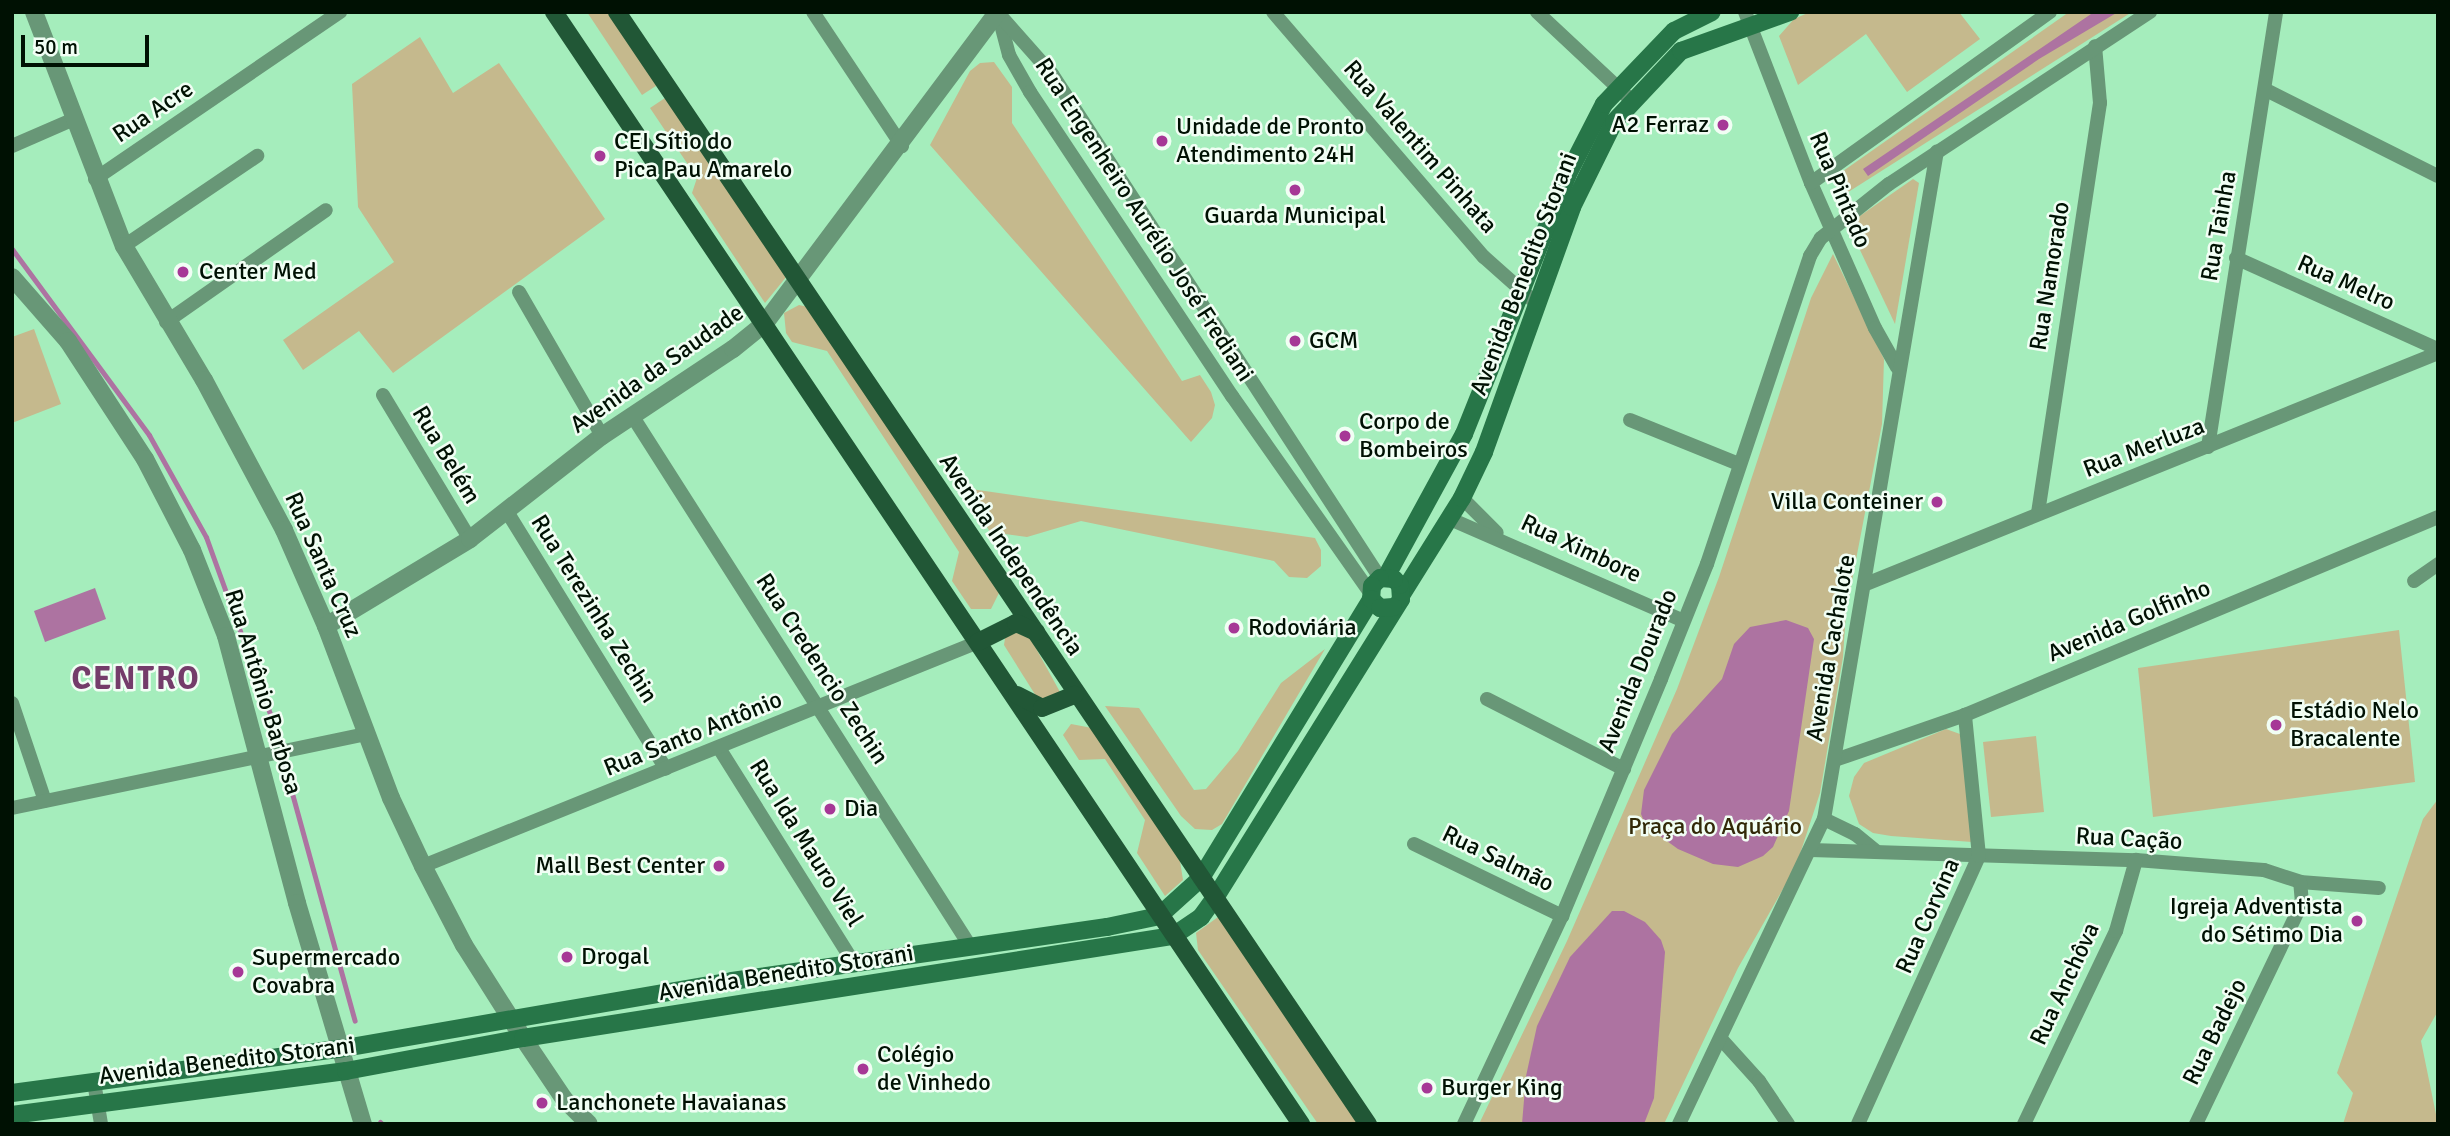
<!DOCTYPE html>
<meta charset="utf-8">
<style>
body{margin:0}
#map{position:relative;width:2450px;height:1136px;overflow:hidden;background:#a5edbc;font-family:Signika,sans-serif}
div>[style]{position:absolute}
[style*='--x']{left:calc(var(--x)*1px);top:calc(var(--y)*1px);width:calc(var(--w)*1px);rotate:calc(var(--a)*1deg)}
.green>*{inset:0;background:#c5b98d}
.water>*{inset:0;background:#ad73a1}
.stream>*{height:5px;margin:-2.5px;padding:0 2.5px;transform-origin:2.5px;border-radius:2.5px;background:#ad73a1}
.minor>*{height:14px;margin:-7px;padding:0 7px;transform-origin:7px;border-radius:7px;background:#689777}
.tertiary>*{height:18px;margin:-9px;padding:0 9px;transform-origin:9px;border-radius:9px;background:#689777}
.secondary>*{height:18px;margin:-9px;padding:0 9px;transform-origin:9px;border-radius:9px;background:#277648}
.primary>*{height:18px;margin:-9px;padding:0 9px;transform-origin:9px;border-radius:9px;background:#215736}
.dots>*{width:19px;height:19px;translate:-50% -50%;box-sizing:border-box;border:4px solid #f1fef4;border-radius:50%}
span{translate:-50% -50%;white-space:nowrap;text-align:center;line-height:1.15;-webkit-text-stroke:5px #f1fef4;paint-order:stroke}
.street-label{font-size:24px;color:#001103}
.poi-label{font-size:24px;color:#001103}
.right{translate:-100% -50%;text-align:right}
.left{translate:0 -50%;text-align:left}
.park-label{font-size:24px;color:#322908}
.district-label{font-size:32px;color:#743c6a;font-weight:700;letter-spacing:2px}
.frame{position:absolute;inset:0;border:14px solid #001103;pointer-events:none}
.scale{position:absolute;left:21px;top:35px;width:128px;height:32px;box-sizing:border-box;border:4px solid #001103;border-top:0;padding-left:9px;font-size:21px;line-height:24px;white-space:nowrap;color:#001103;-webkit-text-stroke:5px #f1fef4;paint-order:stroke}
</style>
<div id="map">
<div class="green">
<i style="clip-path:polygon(587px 12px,611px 12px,659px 84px,642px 95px)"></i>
<i style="clip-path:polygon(1810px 12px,1959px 12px,1980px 39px,1907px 92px,1866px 34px,1798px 85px,1779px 36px,1794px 19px)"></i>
<i style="clip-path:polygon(2069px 12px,2132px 12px,1842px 196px,1836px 176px)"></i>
<i style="clip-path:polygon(420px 37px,453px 93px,499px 63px,605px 219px,393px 373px,359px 331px,303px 370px,283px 340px,394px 262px,358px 207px,352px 84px)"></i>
<i style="clip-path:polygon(994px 62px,1012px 87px,1012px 123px,1182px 381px,1200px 375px,1211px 392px,1215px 405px,1212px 418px,1191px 442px,930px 145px,970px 71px,980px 63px)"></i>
<i style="clip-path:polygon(668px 96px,787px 276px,765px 303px,692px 193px,697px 178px,650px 108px)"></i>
<i style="clip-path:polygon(1913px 179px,1919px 183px,1895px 324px,1851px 231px,1854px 220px)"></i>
<i style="clip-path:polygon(1833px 254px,1884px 359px,1882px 424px,1846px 612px,1843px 657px,1820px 793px,1796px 866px,1738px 968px,1664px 1124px,1479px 1124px,1567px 941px,1677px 689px,1719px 577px,1811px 298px)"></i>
<i style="clip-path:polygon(799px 305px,808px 307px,1000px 591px,991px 609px,971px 609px,952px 581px,959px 552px,827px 351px,792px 342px,786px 333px,784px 313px)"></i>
<i style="clip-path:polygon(34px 329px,61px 404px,12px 423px,12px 337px)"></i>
<i style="clip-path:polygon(964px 488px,1315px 538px,1321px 550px,1321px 566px,1307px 578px,1289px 577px,1274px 561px,1081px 521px,1027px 537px,990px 532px)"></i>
<i style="clip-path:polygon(2399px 630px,2415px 782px,2153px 817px,2138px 668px)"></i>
<i style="clip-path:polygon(1006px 632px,1027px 632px,1060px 692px,1043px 700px,1036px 696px,1004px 645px)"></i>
<i style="clip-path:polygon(1325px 649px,1222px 824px,1212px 830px,1195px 829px,1181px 816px,1105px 706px,1139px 708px,1194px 790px,1206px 789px,1238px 751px,1281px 683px)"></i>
<i style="clip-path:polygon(1071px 724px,1092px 728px,1180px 861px,1183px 880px,1165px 896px,1137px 853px,1145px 820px,1105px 759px,1079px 760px,1063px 735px)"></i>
<i style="clip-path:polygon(1946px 729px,1960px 734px,1964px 743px,1972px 842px,1891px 836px,1873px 833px,1859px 824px,1849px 796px,1854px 777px,1864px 763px)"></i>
<i style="clip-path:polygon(2036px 736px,2044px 812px,1991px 817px,1983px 742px)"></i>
<i style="clip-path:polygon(2438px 799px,2438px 1011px,2421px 1041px,2438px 1124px,2343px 1124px,2353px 1093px,2337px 1073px,2423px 819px)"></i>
<i style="clip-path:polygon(1218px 917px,1360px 1124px,1318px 1124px,1198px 950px,1196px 933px)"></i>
</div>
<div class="water">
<i style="clip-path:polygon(2094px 12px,2118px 12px,2039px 59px,1868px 176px,1863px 169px)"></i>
<i style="clip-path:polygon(95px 588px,106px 619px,45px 642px,34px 611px)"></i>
<i style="clip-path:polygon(1786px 620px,1808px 628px,1814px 639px,1789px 811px,1773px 847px,1763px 856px,1738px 867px,1713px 864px,1678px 849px,1646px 826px,1641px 814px,1644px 790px,1672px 734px,1722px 679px,1734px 644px,1750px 627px)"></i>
<i style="clip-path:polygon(1612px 911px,1624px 911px,1645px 922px,1661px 940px,1665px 952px,1654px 1098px,1644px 1124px,1522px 1124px,1526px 1076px,1537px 1026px,1570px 957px)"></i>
</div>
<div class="stream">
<i style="--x:12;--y:249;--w:231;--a:53.6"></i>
<i style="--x:149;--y:435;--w:117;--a:60.8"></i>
<i style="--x:206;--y:537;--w:191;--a:70.1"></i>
<i style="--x:271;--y:717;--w:315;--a:74.6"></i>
<i style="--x:380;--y:1122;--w:3;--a:45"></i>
</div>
<div class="minor">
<i style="--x:813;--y:12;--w:161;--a:56.4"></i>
<i style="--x:1273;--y:12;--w:323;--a:49.3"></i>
<i style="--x:1484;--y:257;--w:72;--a:41.6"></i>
<i style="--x:1537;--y:12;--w:129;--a:43.1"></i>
<i style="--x:1745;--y:12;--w:183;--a:68.9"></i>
<i style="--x:1811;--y:183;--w:158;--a:66.2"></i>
<i style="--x:1875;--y:328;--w:45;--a:60.6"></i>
<i style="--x:998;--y:13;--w:43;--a:75.3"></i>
<i style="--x:1009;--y:55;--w:43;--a:60.4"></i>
<i style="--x:1030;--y:92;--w:365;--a:56.4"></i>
<i style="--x:1232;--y:396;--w:240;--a:54.9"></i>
<i style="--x:998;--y:13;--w:81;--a:48.5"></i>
<i style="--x:1052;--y:74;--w:601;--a:56.94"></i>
<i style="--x:2266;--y:90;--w:192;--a:26.6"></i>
<i style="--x:12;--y:146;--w:68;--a:-23.5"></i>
<i style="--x:95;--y:179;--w:297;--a:-34.3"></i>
<i style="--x:1811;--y:183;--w:294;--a:-35.6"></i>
<i style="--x:124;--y:246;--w:161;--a:-34.1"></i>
<i style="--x:2236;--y:258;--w:222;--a:24.3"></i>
<i style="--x:519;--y:292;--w:166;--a:60"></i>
<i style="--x:166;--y:322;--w:195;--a:-35"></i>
<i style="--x:383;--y:395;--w:168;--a:58.9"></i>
<i style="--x:633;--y:417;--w:627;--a:57.5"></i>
<i style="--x:1630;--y:420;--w:118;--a:22"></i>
<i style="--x:2208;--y:447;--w:440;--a:-81.1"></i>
<i style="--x:1462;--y:498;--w:49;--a:45"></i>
<i style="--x:506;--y:510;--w:304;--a:58.3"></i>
<i style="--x:2038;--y:513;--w:415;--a:-81.4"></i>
<i style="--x:2100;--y:103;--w:57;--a:-95"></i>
<i style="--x:1448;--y:518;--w:254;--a:23.6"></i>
<i style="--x:2414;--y:581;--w:29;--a:-35"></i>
<i style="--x:1866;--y:584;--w:617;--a:-21.99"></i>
<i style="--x:1487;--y:699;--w:154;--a:27.1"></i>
<i style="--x:12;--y:703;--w:103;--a:71.4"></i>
<i style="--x:719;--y:748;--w:254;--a:57.9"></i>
<i style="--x:1835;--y:760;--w:138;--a:-19.1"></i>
<i style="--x:1965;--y:715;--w:513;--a:-22.71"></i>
<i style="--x:12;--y:808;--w:361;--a:-11.8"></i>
<i style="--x:1824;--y:819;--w:34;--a:26"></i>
<i style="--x:1855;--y:834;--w:26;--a:39"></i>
<i style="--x:1414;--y:844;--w:165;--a:25.9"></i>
<i style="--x:1811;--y:850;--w:325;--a:1.8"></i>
<i style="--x:2136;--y:860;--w:128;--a:4.5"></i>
<i style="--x:2264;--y:870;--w:38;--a:18"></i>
<i style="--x:2300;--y:882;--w:79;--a:4.3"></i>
<i style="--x:423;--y:866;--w:598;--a:-21.98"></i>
<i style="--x:1721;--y:1039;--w:57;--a:47.9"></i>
<i style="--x:1759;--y:1081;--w:52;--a:56"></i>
<i style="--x:94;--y:1082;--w:43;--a:80.5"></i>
<i style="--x:1464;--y:1124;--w:230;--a:-64.8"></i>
<i style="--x:1562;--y:916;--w:257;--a:-67.3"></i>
<i style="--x:1661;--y:679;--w:124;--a:-68.2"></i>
<i style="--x:1707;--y:564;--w:325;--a:-71.5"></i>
<i style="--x:1810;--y:256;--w:21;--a:-59"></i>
<i style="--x:1821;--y:238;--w:87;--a:-38.5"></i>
<i style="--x:1889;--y:184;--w:313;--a:-33.4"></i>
<i style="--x:1679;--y:1124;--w:338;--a:-64.6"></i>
<i style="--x:1824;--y:819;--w:677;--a:-80.4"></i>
<i style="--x:1858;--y:1124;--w:294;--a:-65.7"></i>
<i style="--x:1979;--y:856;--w:142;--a:-95.7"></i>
<i style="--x:2024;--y:1124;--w:214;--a:-64.5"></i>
<i style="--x:2116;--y:931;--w:74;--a:-74.3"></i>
<i style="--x:2196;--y:1124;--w:245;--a:-64.4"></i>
<i style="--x:2302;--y:903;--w:21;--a:-95"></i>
</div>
<div class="tertiary">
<i style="--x:34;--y:12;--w:251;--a:69"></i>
<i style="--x:124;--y:246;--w:156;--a:59.2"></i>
<i style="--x:204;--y:380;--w:170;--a:61.9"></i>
<i style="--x:284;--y:530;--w:105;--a:66.4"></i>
<i style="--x:326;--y:626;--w:184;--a:69.3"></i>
<i style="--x:391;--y:798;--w:75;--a:64.8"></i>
<i style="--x:423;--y:866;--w:89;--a:62.6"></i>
<i style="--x:464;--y:945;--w:110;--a:57.6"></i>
<i style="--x:523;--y:1038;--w:73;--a:56.1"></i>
<i style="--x:564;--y:1099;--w:35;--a:45"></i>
<i style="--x:12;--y:277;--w:85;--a:48.8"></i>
<i style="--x:68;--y:341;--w:141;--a:56.9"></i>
<i style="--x:145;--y:459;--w:102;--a:62.7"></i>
<i style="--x:192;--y:550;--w:92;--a:68.4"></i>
<i style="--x:226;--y:636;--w:276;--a:75.1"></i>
<i style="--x:297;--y:903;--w:231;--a:73.4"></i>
<i style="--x:326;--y:626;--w:168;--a:-31.1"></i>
<i style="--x:470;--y:539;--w:167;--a:-38"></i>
<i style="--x:602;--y:436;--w:157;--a:-33.6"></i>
<i style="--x:733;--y:349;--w:41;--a:-39.1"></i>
<i style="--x:765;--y:323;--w:389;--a:-53.2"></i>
</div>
<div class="secondary">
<i style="--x:1386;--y:577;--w:163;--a:-61.4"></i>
<i style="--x:1464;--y:434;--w:278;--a:-68.2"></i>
<i style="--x:1567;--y:176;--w:81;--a:-62.8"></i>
<i style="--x:1604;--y:104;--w:101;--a:-46.2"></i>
<i style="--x:1674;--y:31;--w:42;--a:-26.6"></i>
<i style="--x:1402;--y:594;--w:113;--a:-58"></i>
<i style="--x:1462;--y:498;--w:51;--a:-64.4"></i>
<i style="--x:1484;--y:452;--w:260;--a:-70.2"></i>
<i style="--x:1572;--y:207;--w:95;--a:-63.7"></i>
<i style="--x:1614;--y:122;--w:98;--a:-46.7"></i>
<i style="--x:1681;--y:51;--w:116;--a:-19.7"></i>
<i style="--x:12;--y:1093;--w:330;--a:-7.7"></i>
<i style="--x:339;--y:1049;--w:399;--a:-9.8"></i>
<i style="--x:732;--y:981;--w:379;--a:-8.2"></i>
<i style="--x:1107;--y:927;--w:53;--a:-11.9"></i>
<i style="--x:1159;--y:916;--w:57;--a:-42.1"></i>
<i style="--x:1201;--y:878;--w:327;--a:-58.6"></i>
<i style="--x:12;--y:1115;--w:337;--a:-7.5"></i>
<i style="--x:346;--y:1071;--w:180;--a:-10.6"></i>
<i style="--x:523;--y:1038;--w:658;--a:-8.92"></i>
<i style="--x:1173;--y:936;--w:34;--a:-34"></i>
<i style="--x:1201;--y:917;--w:24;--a:-54"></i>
<i style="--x:1215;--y:898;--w:352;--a:-58.1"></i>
<i style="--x:1401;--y:599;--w:14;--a:-94"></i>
<i style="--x:1400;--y:585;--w:8;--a:-135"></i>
<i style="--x:1394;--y:579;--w:14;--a:-176"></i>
<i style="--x:1380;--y:578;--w:11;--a:135"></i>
<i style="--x:1372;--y:586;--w:13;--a:94"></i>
<i style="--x:1371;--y:599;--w:13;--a:45"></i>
<i style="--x:1380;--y:608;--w:13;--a:-4"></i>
</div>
<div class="primary">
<i style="--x:554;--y:12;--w:1340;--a:56.11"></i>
<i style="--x:617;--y:12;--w:1342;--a:55.97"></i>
<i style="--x:978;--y:642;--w:42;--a:-26.6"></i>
<i style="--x:1016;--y:623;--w:22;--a:24"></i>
<i style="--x:1017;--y:695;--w:28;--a:27"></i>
<i style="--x:1042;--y:708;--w:35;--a:-22"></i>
</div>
<div class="dots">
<i style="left:1723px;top:125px;background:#a63896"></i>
<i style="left:1162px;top:141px;background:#a63896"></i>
<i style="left:600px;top:156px;background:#a63896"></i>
<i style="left:1295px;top:190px;background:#a63896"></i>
<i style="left:183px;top:272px;background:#a63896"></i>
<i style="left:1295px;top:341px;background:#a63896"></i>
<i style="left:1345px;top:436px;background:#a63896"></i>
<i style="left:1937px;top:502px;background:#a63896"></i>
<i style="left:1234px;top:628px;background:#a63896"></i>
<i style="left:2276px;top:725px;background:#a63896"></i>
<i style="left:830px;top:809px;background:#a63896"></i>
<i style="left:719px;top:866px;background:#a63896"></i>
<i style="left:2357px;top:921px;background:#a63896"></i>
<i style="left:567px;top:957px;background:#a63896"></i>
<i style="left:238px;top:972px;background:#a63896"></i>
<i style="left:863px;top:1069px;background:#a63896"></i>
<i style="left:1427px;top:1088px;background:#a63896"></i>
<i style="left:542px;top:1103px;background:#a63896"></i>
</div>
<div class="street-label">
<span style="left:153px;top:112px;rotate:-34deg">Rua Acre</span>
<span style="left:1420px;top:147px;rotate:49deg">Rua Valentim Pinhata</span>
<span style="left:1840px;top:190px;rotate:67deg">Rua Pintado</span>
<span style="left:1144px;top:220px;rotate:57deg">Rua Engenheiro Aurélio José Frediani</span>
<span style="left:2219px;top:226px;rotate:-80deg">Rua Tainha</span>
<span style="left:1524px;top:274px;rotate:-69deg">Avenida Benedito Storani</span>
<span style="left:2050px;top:276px;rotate:-81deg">Rua Namorado</span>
<span style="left:2346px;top:283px;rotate:24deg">Rua Melro</span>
<span style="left:657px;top:369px;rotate:-35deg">Avenida da Saudade</span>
<span style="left:2144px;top:448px;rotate:-21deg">Rua Merluza</span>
<span style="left:446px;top:455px;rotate:59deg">Rua Belém</span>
<span style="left:1581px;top:549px;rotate:25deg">Rua Ximbore</span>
<span style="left:1011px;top:555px;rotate:56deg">Avenida Independência</span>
<span style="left:323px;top:565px;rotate:66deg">Rua Santa Cruz</span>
<span style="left:594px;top:609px;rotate:58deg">Rua Terezinha Zechin</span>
<span style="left:2129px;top:621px;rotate:-23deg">Avenida Golfinho</span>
<span style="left:1831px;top:648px;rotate:-80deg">Avenida Cachalote</span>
<span style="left:822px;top:669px;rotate:57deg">Rua Credencio Zechin</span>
<span style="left:1638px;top:671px;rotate:-68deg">Avenida Dourado</span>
<span style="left:263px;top:692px;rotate:73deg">Rua Antônio Barbosa</span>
<span style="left:693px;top:734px;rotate:-22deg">Rua Santo Antônio</span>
<span style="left:2129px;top:839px;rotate:3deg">Rua Cação</span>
<span style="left:806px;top:843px;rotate:58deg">Rua Ida Mauro Viel</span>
<span style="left:1498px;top:859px;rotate:26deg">Rua Salmão</span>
<span style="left:1928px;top:916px;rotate:-66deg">Rua Corvina</span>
<span style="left:786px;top:973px;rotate:-9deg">Avenida Benedito Storani</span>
<span style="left:2065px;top:984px;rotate:-65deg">Rua Anchôva</span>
<span style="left:2215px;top:1032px;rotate:-64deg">Rua Badejo</span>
<span style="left:227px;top:1061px;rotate:-7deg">Avenida Benedito Storani</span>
</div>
<div class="poi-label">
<span class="right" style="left:1709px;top:125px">A2 Ferraz</span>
<span class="left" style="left:1176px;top:141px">Unidade de Pronto<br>Atendimento 24H</span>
<span class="left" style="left:614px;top:156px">CEI Sítio do<br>Pica Pau Amarelo</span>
<span style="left:1295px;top:216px">Guarda Municipal</span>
<span class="left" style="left:199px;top:272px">Center Med</span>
<span class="left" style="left:1309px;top:341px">GCM</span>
<span class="left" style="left:1359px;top:436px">Corpo de<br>Bombeiros</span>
<span class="right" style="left:1923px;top:502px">Villa Conteiner</span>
<span class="left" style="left:1248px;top:628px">Rodoviária</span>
<span class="left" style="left:2290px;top:725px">Estádio Nelo<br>Bracalente</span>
<span class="left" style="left:844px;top:809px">Dia</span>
<span class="right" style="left:705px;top:866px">Mall Best Center</span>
<span class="right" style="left:2343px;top:921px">Igreja Adventista<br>do Sétimo Dia</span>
<span class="left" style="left:581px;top:957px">Drogal</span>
<span class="left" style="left:252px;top:972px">Supermercado<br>Covabra</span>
<span class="left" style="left:877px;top:1069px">Colégio<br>de Vinhedo</span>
<span class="left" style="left:1441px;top:1088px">Burger King</span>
<span class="left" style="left:556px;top:1103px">Lanchonete Havaianas</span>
</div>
<div class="park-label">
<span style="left:1715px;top:827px">Praça do Aquário</span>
</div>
<div class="district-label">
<span style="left:136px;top:679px">CENTRO</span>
</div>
<div class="frame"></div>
<div class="scale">50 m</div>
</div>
